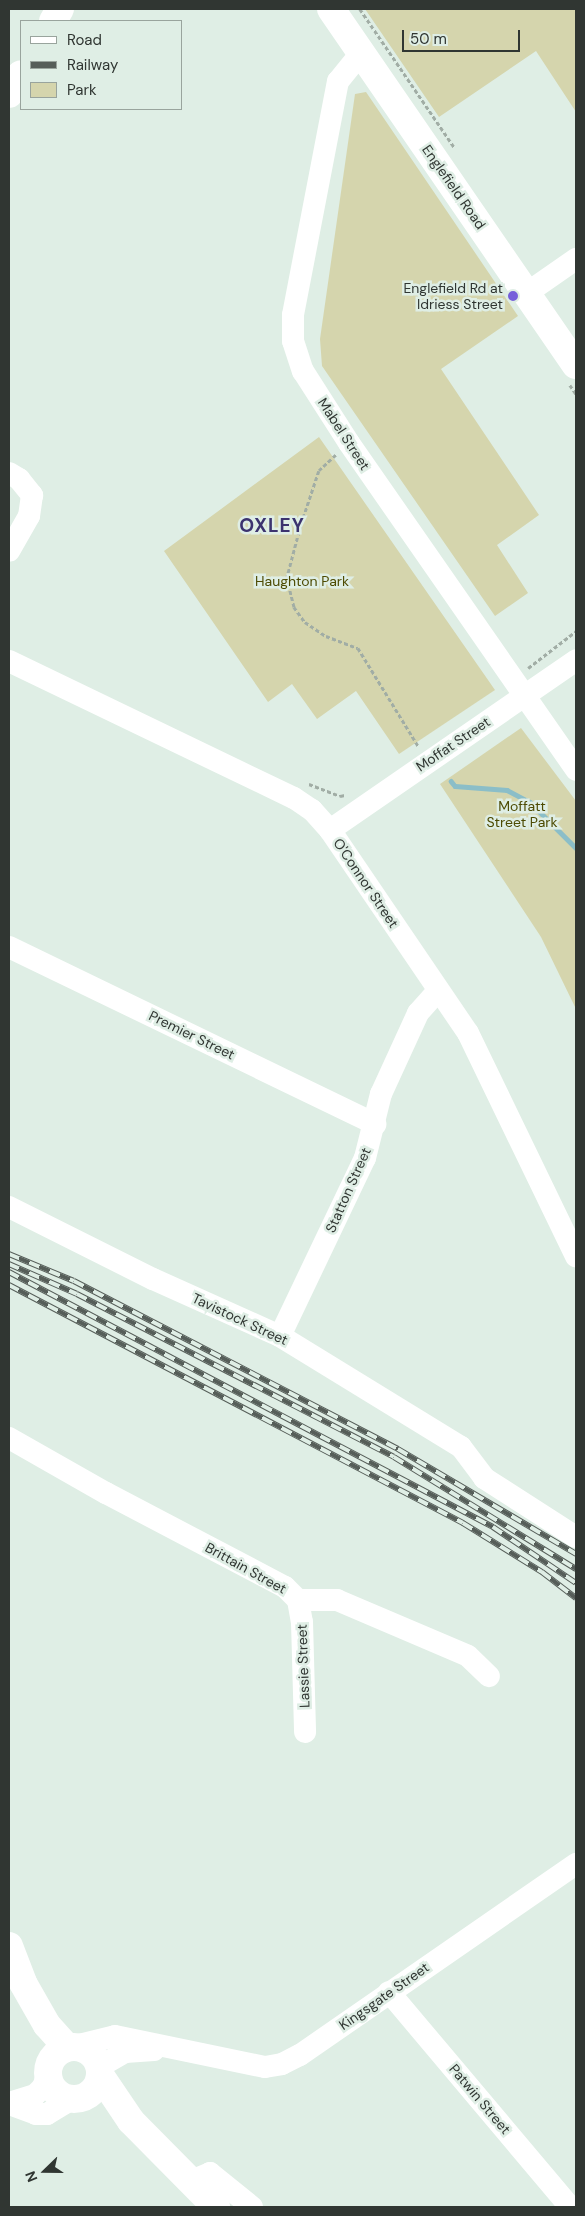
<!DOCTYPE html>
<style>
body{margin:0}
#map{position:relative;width:585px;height:2216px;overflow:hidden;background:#dfeee5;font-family:"DM Sans",sans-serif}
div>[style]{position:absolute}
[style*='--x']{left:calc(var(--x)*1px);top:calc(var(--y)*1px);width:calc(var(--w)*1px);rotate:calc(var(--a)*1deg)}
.green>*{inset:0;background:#d5d5ad}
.stream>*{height:4.5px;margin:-2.25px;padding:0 2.25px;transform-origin:2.25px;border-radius:2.25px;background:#8bbec8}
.path>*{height:2.5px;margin-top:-1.25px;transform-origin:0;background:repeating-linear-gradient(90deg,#a1ada5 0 4px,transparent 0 6.5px)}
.minor>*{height:22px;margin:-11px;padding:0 11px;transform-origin:11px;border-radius:11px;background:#fff}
.major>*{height:28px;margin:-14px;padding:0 14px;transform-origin:14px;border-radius:14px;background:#fff}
.major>.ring{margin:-14px;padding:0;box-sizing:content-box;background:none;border:28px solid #fff;border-radius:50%}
.rail>*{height:5.5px;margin-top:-2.75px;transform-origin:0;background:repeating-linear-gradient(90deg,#dfeee5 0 11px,#565e59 0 22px);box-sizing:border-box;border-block:1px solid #565e59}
.dots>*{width:14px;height:14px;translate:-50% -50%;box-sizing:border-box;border:2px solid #dfeee5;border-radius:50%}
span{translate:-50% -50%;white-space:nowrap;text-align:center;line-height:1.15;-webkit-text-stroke:5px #dfeee5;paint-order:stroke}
.street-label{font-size:14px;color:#303632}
.poi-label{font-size:14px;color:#303632}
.right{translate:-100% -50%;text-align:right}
.park-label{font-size:14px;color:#4d4b03}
.district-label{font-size:19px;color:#3c336f;font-weight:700;letter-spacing:1px}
.frame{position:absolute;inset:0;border:10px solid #303632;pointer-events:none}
.legend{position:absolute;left:20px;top:20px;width:162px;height:90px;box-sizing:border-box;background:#dfeee5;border:1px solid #99a49d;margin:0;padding:6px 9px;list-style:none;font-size:15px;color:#303632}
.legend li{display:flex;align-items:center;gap:10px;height:25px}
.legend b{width:25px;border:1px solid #99a49d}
.north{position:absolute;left:20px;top:2146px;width:50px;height:50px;-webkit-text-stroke:4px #dfeee5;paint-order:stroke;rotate:248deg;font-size:14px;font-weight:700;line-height:20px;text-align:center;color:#303632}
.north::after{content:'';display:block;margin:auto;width:18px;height:22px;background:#303632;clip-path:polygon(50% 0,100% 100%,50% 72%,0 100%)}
.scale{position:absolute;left:402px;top:30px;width:118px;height:22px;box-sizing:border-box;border:2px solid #303632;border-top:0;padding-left:6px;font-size:15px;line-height:18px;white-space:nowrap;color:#303632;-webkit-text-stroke:4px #dfeee5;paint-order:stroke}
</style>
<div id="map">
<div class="green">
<i style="clip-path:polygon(365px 9px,576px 9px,576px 112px,536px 51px,439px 117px)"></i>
<i style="clip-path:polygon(366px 92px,518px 316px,441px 369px,539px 515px,497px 545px,528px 593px,495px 616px,322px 366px,320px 339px,355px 94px)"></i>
<i style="clip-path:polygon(319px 437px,495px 690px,399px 754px,356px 691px,317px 719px,292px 684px,268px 702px,164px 551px)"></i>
<i style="clip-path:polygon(521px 728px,576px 801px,576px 1009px,541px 937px,440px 784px)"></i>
</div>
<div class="stream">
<i style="--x:451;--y:781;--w:6;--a:51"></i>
<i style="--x:455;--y:786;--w:52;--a:4.4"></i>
<i style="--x:507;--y:790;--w:26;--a:28"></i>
<i style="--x:530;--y:802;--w:65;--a:45"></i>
</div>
<div class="path">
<i style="--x:360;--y:9;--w:167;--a:55.7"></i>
<i style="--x:570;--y:385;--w:11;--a:56"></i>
<i style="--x:336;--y:455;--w:23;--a:137"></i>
<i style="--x:319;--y:471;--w:57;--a:108.4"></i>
<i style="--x:301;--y:525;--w:55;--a:104.8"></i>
<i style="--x:287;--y:578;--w:30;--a:76"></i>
<i style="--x:294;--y:607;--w:19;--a:54"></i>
<i style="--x:305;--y:622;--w:25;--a:34"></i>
<i style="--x:326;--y:636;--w:34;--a:21"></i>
<i style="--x:358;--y:648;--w:116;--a:58.4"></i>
<i style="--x:528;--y:668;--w:61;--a:-37.6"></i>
<i style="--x:309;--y:784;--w:33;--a:21"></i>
<i style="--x:340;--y:796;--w:5;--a:-11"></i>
</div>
<div class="minor">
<i style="--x:361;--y:53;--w:36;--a:129"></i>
<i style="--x:338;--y:81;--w:238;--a:100.9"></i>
<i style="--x:293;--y:315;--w:26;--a:90"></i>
<i style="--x:293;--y:341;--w:32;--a:72"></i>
<i style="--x:303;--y:371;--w:85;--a:57.4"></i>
<i style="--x:349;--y:443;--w:398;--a:55.2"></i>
<i style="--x:527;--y:293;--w:60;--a:-34.8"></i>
<i style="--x:9;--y:473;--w:12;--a:31"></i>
<i style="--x:19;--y:479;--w:21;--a:51"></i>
<i style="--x:32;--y:495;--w:21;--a:98"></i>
<i style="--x:29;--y:516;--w:40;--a:119.7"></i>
<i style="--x:9;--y:661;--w:316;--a:25.7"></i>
<i style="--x:294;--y:798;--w:22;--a:34"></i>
<i style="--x:312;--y:810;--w:27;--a:48"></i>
<i style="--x:330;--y:830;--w:245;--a:55.8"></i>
<i style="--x:468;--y:1033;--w:248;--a:64.2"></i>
<i style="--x:330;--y:830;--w:299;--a:-34.6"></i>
<i style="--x:9;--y:947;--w:407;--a:25.8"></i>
<i style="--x:9;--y:1207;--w:161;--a:26.6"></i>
<i style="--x:153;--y:1279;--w:139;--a:24.2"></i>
<i style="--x:280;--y:1336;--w:212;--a:31.5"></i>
<i style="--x:461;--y:1447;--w:39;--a:53"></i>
<i style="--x:484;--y:1478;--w:109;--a:32.7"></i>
<i style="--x:280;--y:1336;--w:197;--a:-64.5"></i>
<i style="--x:365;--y:1158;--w:66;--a:-76"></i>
<i style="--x:381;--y:1094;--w:89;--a:-65.4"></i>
<i style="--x:418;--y:1013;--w:30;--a:-48"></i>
<i style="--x:9;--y:1438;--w:112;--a:29.6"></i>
<i style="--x:106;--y:1493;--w:202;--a:27.7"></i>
<i style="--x:285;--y:1587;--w:18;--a:45"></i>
<i style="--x:298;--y:1600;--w:39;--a:0"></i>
<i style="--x:337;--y:1600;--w:142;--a:23.1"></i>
<i style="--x:468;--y:1656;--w:29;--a:44"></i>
<i style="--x:298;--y:1600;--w:22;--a:80"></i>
<i style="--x:302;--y:1622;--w:110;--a:88.4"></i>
<i style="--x:389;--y:1992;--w:281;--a:49.9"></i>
<i style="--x:75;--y:2046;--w:41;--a:-14"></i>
<i style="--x:115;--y:2036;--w:153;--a:11.7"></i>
<i style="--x:265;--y:2067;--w:17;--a:-10"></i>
<i style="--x:282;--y:2064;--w:20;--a:-27"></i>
<i style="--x:300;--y:2055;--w:336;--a:-34.7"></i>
<i style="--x:99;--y:2067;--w:30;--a:-30"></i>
<i style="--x:125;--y:2052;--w:29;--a:-4"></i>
<i style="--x:9;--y:2103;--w:27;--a:-17"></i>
<i style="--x:35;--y:2095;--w:11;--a:-45"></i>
<i style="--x:43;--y:2087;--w:15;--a:-70"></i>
<i style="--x:9;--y:2104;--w:29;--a:20"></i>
<i style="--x:36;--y:2114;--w:11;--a:0"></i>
<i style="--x:47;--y:2114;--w:29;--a:-31"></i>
<i style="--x:189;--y:2182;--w:23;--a:-23"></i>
<i style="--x:210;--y:2173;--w:54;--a:39"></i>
</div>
<div class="major">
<i style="--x:331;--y:9;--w:432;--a:55.5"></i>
<i style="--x:53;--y:21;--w:14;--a:-60"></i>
<i style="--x:9;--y:94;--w:23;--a:-59"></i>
<i style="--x:9;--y:1946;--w:40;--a:69"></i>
<i style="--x:23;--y:1983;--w:48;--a:60.3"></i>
<i style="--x:47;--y:2025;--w:30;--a:48"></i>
<i class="ring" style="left:48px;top:2047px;width:24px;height:24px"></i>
<i style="--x:100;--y:2075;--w:55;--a:56"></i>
<i style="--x:131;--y:2121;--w:121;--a:45.3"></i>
</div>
<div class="rail">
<i style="--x:9;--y:1254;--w:70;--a:22.6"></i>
<i style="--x:74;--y:1281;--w:365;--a:27.4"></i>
<i style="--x:398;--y:1449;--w:207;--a:30.5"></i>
<i style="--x:9;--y:1264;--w:74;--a:23.8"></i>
<i style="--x:77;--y:1294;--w:356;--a:27.2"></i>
<i style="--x:394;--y:1457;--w:214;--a:31.6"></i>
<i style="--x:9;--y:1272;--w:547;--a:27.78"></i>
<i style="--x:493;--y:1527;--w:100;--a:34"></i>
<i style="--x:9;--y:1285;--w:513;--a:27.66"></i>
<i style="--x:463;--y:1523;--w:93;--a:31.8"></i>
<i style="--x:542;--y:1572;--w:43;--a:37.4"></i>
</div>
<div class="dots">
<i style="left:513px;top:296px;background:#755fda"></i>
</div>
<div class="street-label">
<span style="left:454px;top:187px;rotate:55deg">Englefield Road</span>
<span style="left:344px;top:434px;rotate:57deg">Mabel Street</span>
<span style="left:453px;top:744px;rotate:-34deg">Moffat Street</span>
<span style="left:366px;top:883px;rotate:56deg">O'Connor Street</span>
<span style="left:192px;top:1035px;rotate:26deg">Premier Street</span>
<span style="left:348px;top:1190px;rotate:-66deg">Statton Street</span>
<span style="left:240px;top:1319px;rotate:25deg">Tavistock Street</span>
<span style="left:246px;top:1568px;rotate:29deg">Brittain Street</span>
<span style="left:303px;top:1666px;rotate:-92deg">Lassie Street</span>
<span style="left:384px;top:1996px;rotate:-35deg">Kingsgate Street</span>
<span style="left:480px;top:2099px;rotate:50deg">Patwin Street</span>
</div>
<div class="poi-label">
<span class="right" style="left:503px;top:296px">Englefield Rd at<br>Idriess Street</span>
</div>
<div class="park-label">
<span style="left:302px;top:581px">Haughton Park</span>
<span style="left:522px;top:814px">Moffatt<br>Street Park</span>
</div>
<div class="district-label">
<span style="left:272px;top:526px">OXLEY</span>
</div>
<div class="frame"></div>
<ul class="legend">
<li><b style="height:6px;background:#fff"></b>Road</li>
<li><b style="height:6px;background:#565e59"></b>Railway</li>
<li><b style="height:14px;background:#d5d5ad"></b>Park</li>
</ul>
<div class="north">N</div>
<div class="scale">50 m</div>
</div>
